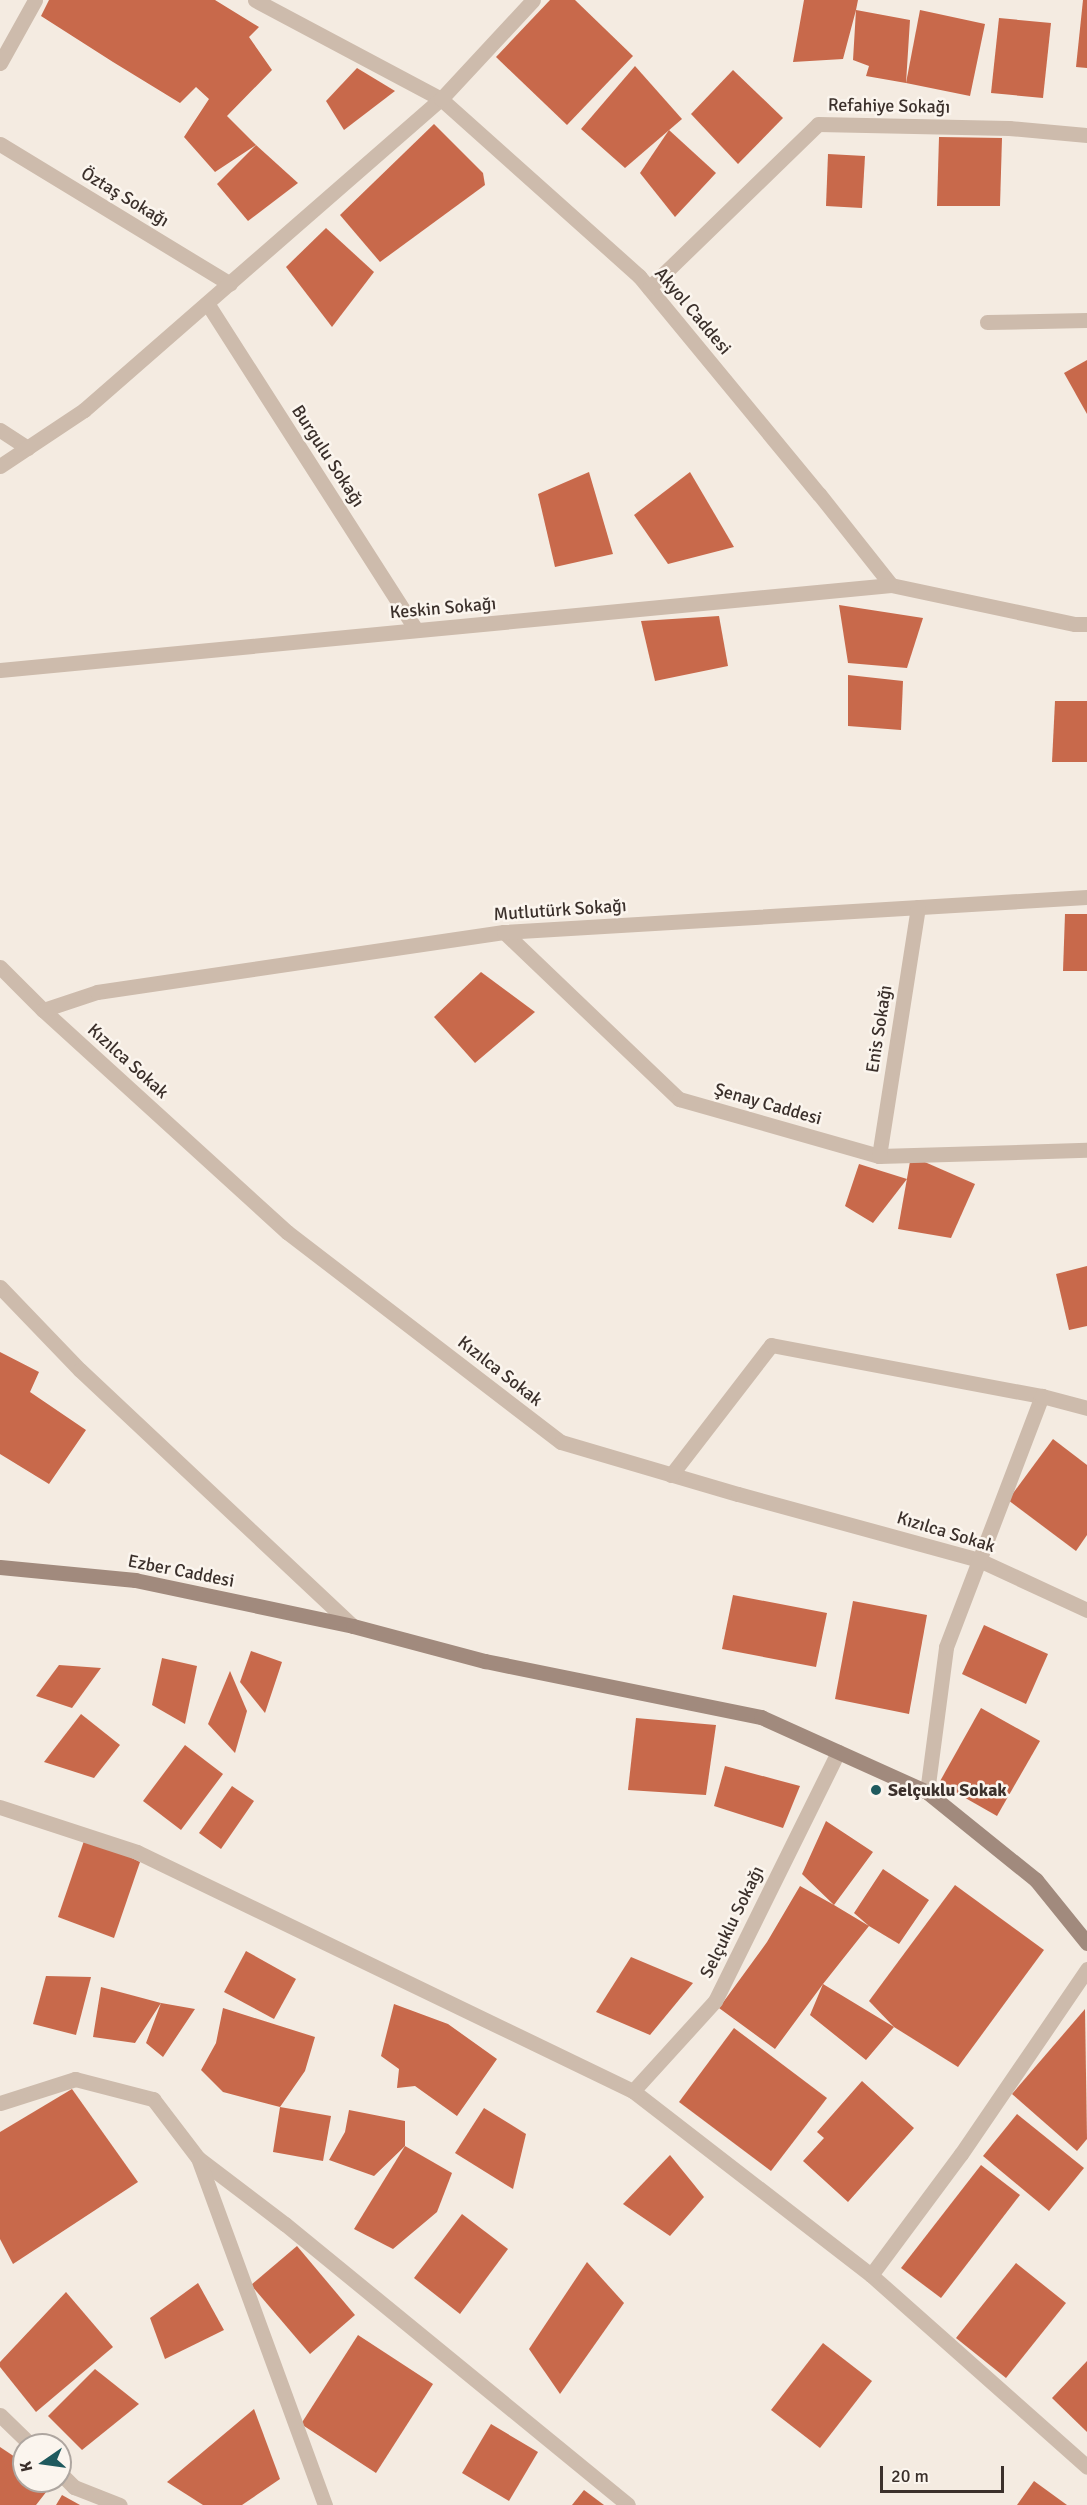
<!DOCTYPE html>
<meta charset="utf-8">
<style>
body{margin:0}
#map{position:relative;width:1087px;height:2505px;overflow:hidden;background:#f4ebe1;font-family:Signika,sans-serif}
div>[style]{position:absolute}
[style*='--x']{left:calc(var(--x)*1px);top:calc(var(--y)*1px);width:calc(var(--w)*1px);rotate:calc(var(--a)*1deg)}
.building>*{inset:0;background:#c8694b}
.street>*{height:15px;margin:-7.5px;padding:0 7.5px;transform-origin:7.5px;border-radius:7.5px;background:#cdbbac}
.secondary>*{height:15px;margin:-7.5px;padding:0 7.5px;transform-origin:7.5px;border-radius:7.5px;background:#a18a7d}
.dots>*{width:16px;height:16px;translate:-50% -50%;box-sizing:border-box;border:3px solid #fbf5ee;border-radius:50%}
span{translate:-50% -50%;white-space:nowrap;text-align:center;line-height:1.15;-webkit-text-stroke:5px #fbf5ee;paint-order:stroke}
.street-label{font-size:18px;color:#3b302b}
.poi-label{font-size:18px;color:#3b302b;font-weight:700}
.left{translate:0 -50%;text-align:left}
.north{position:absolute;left:12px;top:2433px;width:60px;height:60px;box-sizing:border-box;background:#fbf5ee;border:2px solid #aea6a0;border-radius:50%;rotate:257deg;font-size:16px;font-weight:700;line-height:24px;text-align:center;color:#3b302b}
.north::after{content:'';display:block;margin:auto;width:21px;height:27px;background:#1f5a5e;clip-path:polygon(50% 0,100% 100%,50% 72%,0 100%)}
.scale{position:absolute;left:880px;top:2466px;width:124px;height:27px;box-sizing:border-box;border:3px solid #3b302b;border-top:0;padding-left:8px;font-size:18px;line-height:21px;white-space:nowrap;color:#3b302b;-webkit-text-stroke:4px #fbf5ee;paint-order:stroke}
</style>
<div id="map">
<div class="building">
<i style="clip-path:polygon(49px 0,215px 0,259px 27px,249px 37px,272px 70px,227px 116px,256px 145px,215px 172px,184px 137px,209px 99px,196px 87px,180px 103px,113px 62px,41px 16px)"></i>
<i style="clip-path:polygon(550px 0,575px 0,633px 56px,567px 125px,496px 57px)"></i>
<i style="clip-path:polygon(804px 0,858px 0,856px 10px,910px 20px,906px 83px,866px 76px,869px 66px,853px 60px,856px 10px,843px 59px,793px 62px)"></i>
<i style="clip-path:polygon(1083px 0,1087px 0,1087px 68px,1076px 67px)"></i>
<i style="clip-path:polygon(920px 10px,985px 24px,970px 96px,906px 83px)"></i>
<i style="clip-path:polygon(999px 18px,1051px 23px,1043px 98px,991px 93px)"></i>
<i style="clip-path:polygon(635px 66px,682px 119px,625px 168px,581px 129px)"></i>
<i style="clip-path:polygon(357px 68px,395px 91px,344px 130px,326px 101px)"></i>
<i style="clip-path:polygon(733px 70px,783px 118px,738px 164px,691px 114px)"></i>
<i style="clip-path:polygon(434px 124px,483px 173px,485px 185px,380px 262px,340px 215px)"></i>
<i style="clip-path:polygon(669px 130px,716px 173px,675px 217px,640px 173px)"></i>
<i style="clip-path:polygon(939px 137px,1002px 138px,1000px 206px,937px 206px)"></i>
<i style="clip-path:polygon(256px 145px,298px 183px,248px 221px,217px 184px)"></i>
<i style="clip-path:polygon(828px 154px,865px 156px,862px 208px,826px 206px)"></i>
<i style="clip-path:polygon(326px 228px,374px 272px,332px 327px,286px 267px)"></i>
<i style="clip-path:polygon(1087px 360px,1087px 414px,1064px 373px)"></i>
<i style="clip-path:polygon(589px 472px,613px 554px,555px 567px,538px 494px)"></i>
<i style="clip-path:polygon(690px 472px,734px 547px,668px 564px,634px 515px)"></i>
<i style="clip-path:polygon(839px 605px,923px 618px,907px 668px,848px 663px)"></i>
<i style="clip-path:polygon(719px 616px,728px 666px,655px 681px,641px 621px)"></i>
<i style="clip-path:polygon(848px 675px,903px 681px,901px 730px,848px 726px)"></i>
<i style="clip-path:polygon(1055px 701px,1087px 701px,1087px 762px,1052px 762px)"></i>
<i style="clip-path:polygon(1065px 914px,1087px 914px,1087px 971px,1063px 971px)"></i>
<i style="clip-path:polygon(481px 972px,535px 1012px,475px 1063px,434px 1017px)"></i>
<i style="clip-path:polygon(911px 1156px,975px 1184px,951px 1238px,898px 1229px)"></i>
<i style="clip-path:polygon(859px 1164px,907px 1179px,873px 1223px,845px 1206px)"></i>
<i style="clip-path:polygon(1087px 1266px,1087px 1326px,1069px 1330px,1056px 1274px)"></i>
<i style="clip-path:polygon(0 1352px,39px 1372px,30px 1392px,86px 1430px,49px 1484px,0 1454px)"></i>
<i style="clip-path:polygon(1053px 1439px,1087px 1465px,1087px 1535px,1076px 1551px,1008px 1500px)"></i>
<i style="clip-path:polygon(733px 1595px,827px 1613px,816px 1667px,722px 1649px)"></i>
<i style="clip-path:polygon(853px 1601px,927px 1615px,909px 1714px,835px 1699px)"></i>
<i style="clip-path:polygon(984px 1625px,1048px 1654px,1026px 1704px,962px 1674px)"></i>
<i style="clip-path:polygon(251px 1651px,282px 1662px,265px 1713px,240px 1682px)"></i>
<i style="clip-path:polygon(162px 1658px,197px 1666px,185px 1724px,152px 1705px)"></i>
<i style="clip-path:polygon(59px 1665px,101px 1668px,72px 1708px,36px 1696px)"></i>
<i style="clip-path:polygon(230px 1671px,247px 1711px,235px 1753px,208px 1724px)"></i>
<i style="clip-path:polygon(981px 1708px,1040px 1741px,997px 1816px,939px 1783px)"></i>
<i style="clip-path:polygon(81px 1714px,120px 1745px,94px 1778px,44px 1762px)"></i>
<i style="clip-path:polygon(636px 1718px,716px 1725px,706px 1795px,628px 1790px)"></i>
<i style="clip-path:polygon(185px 1745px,223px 1774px,181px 1830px,143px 1801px)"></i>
<i style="clip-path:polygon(725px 1766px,800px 1786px,783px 1828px,714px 1806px)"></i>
<i style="clip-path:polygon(232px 1786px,254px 1801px,221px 1849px,199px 1833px)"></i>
<i style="clip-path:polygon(826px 1821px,873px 1852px,834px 1905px,869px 1926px,854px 1913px,883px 1869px,929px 1900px,899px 1944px,869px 1926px,823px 1984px,894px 2027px,866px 2060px,810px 2015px,823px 1984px,775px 2049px,719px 2008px,767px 1942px,800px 1886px,834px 1905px,802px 1874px)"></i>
<i style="clip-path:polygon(86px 1835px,140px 1862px,114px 1938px,58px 1917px)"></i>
<i style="clip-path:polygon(955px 1885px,1044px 1950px,958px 2067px,894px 2027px,869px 2001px)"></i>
<i style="clip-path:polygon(246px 1951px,296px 1979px,274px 2019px,224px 1992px)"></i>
<i style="clip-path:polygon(631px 1957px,693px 1983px,650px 2035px,596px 2012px)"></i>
<i style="clip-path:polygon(46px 1976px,91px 1977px,76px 2035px,33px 2024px)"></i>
<i style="clip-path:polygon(101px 1987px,161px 2003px,195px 2009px,163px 2057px,146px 2043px,161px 2003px,135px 2043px,93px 2037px)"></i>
<i style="clip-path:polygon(394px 2004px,448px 2024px,497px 2059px,457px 2116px,415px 2086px,397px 2088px,399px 2069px,381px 2056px)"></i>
<i style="clip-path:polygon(223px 2008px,315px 2037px,305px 2071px,280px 2107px,223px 2092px,201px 2070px,216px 2043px)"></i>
<i style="clip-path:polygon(1085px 2009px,1087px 2139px,1077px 2151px,1012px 2094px)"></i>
<i style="clip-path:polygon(734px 2028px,827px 2098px,771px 2171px,679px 2102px)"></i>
<i style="clip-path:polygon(862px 2081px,914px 2128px,848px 2202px,803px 2161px,824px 2138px,817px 2132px)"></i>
<i style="clip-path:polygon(72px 2089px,138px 2182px,13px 2264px,0 2239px,0 2132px)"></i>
<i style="clip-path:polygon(280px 2107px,331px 2116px,323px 2161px,273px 2152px)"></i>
<i style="clip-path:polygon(484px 2108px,526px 2134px,513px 2189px,455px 2153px)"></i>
<i style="clip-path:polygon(349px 2110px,405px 2121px,405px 2146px,374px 2176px,329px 2160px,345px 2132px)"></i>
<i style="clip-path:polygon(1017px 2114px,1084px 2168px,1049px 2211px,983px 2156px)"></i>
<i style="clip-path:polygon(405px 2146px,452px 2173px,437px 2212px,393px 2249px,354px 2229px)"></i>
<i style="clip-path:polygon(670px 2155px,704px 2197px,670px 2236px,623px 2204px)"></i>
<i style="clip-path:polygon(981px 2165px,1020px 2195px,941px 2298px,901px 2268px)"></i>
<i style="clip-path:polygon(462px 2214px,508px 2249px,460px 2314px,414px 2278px)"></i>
<i style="clip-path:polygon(297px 2246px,355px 2315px,310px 2354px,251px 2285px)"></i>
<i style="clip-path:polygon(587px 2262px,624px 2303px,560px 2394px,529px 2349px)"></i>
<i style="clip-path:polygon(1016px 2263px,1066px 2303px,1006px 2378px,956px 2338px)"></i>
<i style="clip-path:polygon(198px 2283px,224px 2330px,165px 2359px,150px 2318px)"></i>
<i style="clip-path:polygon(66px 2292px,113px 2347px,36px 2412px,0 2367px,0 2362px)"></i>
<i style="clip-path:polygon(358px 2335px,433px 2384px,376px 2473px,301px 2424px)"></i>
<i style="clip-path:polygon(823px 2343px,872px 2381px,820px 2448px,771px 2410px)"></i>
<i style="clip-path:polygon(1087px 2361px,1087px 2432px,1052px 2398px)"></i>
<i style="clip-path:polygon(95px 2369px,139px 2404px,82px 2450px,48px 2416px)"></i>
<i style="clip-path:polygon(254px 2409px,280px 2479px,242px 2505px,203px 2505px,167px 2482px)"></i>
<i style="clip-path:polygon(491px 2424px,538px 2452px,509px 2501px,462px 2473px)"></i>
<i style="clip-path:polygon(0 2447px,24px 2463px,24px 2481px,54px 2482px,36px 2505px,0 2505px)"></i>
<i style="clip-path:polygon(1034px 2481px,1067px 2505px,1017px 2505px)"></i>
<i style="clip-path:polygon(584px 2490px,604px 2505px,572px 2505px)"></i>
<i style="clip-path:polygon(62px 2495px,80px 2505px,56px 2505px)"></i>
</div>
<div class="street">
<i style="--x:255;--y:0;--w:211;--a:28"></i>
<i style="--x:441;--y:99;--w:266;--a:41.8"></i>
<i style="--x:639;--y:276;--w:283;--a:50.5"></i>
<i style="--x:819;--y:494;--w:116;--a:51.6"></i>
<i style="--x:891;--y:585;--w:188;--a:12"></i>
<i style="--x:1075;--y:624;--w:12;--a:0"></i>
<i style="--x:0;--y:63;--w:72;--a:-60.9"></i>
<i style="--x:0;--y:144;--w:269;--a:31.3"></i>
<i style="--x:649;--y:288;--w:235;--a:-44.1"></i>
<i style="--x:818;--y:124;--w:191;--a:1.2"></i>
<i style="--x:1009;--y:128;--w:78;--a:5.1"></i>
<i style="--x:207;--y:303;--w:388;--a:57.4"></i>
<i style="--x:987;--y:322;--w:100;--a:-1.1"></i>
<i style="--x:0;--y:430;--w:33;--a:33"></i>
<i style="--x:0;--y:466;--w:101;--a:-33.7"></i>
<i style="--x:84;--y:410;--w:473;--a:-41.1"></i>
<i style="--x:441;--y:99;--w:135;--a:-47.1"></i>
<i style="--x:0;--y:670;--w:895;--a:-5.45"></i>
<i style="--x:504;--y:932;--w:242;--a:43.7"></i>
<i style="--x:679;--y:1099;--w:208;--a:15.9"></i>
<i style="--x:879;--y:1156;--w:208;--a:-1.7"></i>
<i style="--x:0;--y:967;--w:61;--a:45"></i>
<i style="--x:43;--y:1010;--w:330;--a:42.3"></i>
<i style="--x:287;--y:1232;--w:345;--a:37.5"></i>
<i style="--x:561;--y:1442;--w:184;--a:16.4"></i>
<i style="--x:738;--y:1494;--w:250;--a:15.3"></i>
<i style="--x:979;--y:1560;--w:119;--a:24.8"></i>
<i style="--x:43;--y:1010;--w:57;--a:-18.4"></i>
<i style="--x:97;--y:992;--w:411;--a:-8.4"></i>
<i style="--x:504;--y:932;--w:584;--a:-3.44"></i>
<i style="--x:879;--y:1156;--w:252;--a:-81.1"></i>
<i style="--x:0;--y:1287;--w:115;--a:46.1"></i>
<i style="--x:80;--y:1370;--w:374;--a:43.2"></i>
<i style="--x:671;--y:1475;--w:164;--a:-52.4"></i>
<i style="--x:771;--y:1345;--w:276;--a:10.7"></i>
<i style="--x:927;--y:1792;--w:146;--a:-82.5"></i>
<i style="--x:946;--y:1647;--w:269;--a:-69.1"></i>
<i style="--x:1042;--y:1396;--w:47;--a:14.9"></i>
<i style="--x:0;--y:1807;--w:144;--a:18.2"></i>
<i style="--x:137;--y:1852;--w:551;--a:25.73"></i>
<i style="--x:633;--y:2091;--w:301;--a:37.7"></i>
<i style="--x:871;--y:2275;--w:289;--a:41.6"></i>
<i style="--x:633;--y:2091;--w:122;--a:-47.7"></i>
<i style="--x:715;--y:2001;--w:278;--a:-63.7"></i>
<i style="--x:0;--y:2103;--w:79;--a:-17.7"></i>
<i style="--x:75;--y:2079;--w:81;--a:14.4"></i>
<i style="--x:153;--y:2099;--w:74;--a:52.7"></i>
<i style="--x:198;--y:2158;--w:109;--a:37.2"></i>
<i style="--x:285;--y:2224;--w:443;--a:39.3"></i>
<i style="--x:198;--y:2158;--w:370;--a:69.9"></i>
<i style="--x:871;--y:2275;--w:151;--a:-53.4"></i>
<i style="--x:961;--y:2154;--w:224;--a:-55.7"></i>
<i style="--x:0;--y:2415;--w:43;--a:44.1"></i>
<i style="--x:60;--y:2473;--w:20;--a:45"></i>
<i style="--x:74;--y:2487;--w:49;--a:21.4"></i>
</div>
<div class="secondary">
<i style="--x:0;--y:1567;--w:136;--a:5.5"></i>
<i style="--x:135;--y:1580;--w:223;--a:11.9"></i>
<i style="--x:353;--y:1626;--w:137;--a:14.9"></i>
<i style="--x:485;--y:1661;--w:282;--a:11.5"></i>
<i style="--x:761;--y:1717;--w:182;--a:24.3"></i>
<i style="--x:927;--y:1792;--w:140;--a:38.9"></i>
<i style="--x:1036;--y:1880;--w:81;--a:51"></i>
</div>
<div class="dots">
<i style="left:876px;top:1790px;background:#1f5a5e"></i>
</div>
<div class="street-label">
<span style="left:889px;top:106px;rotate:1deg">Refahiye Sokağı</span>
<span style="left:125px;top:197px;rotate:31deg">Öztaş Sokağı</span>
<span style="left:693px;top:311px;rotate:50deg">Akyol Caddesi</span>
<span style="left:328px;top:456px;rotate:57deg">Burgulu Sokağı</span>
<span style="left:443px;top:608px;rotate:-5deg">Keskin Sokağı</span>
<span style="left:560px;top:910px;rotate:-4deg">Mutlutürk Sokağı</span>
<span style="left:879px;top:1029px;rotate:-81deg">Enis Sokağı</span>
<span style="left:128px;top:1061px;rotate:42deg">Kızılca Sokak</span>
<span style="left:768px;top:1104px;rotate:16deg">Şenay Caddesi</span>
<span style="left:500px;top:1371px;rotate:38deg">Kızılca Sokak</span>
<span style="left:946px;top:1532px;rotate:17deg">Kızılca Sokak</span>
<span style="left:181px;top:1571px;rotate:11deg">Ezber Caddesi</span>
<span style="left:732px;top:1922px;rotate:-64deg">Selçuklu Sokağı</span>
</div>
<div class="poi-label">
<span class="left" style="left:888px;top:1790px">Selçuklu Sokak</span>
</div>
<div class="north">K</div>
<div class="scale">20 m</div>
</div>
